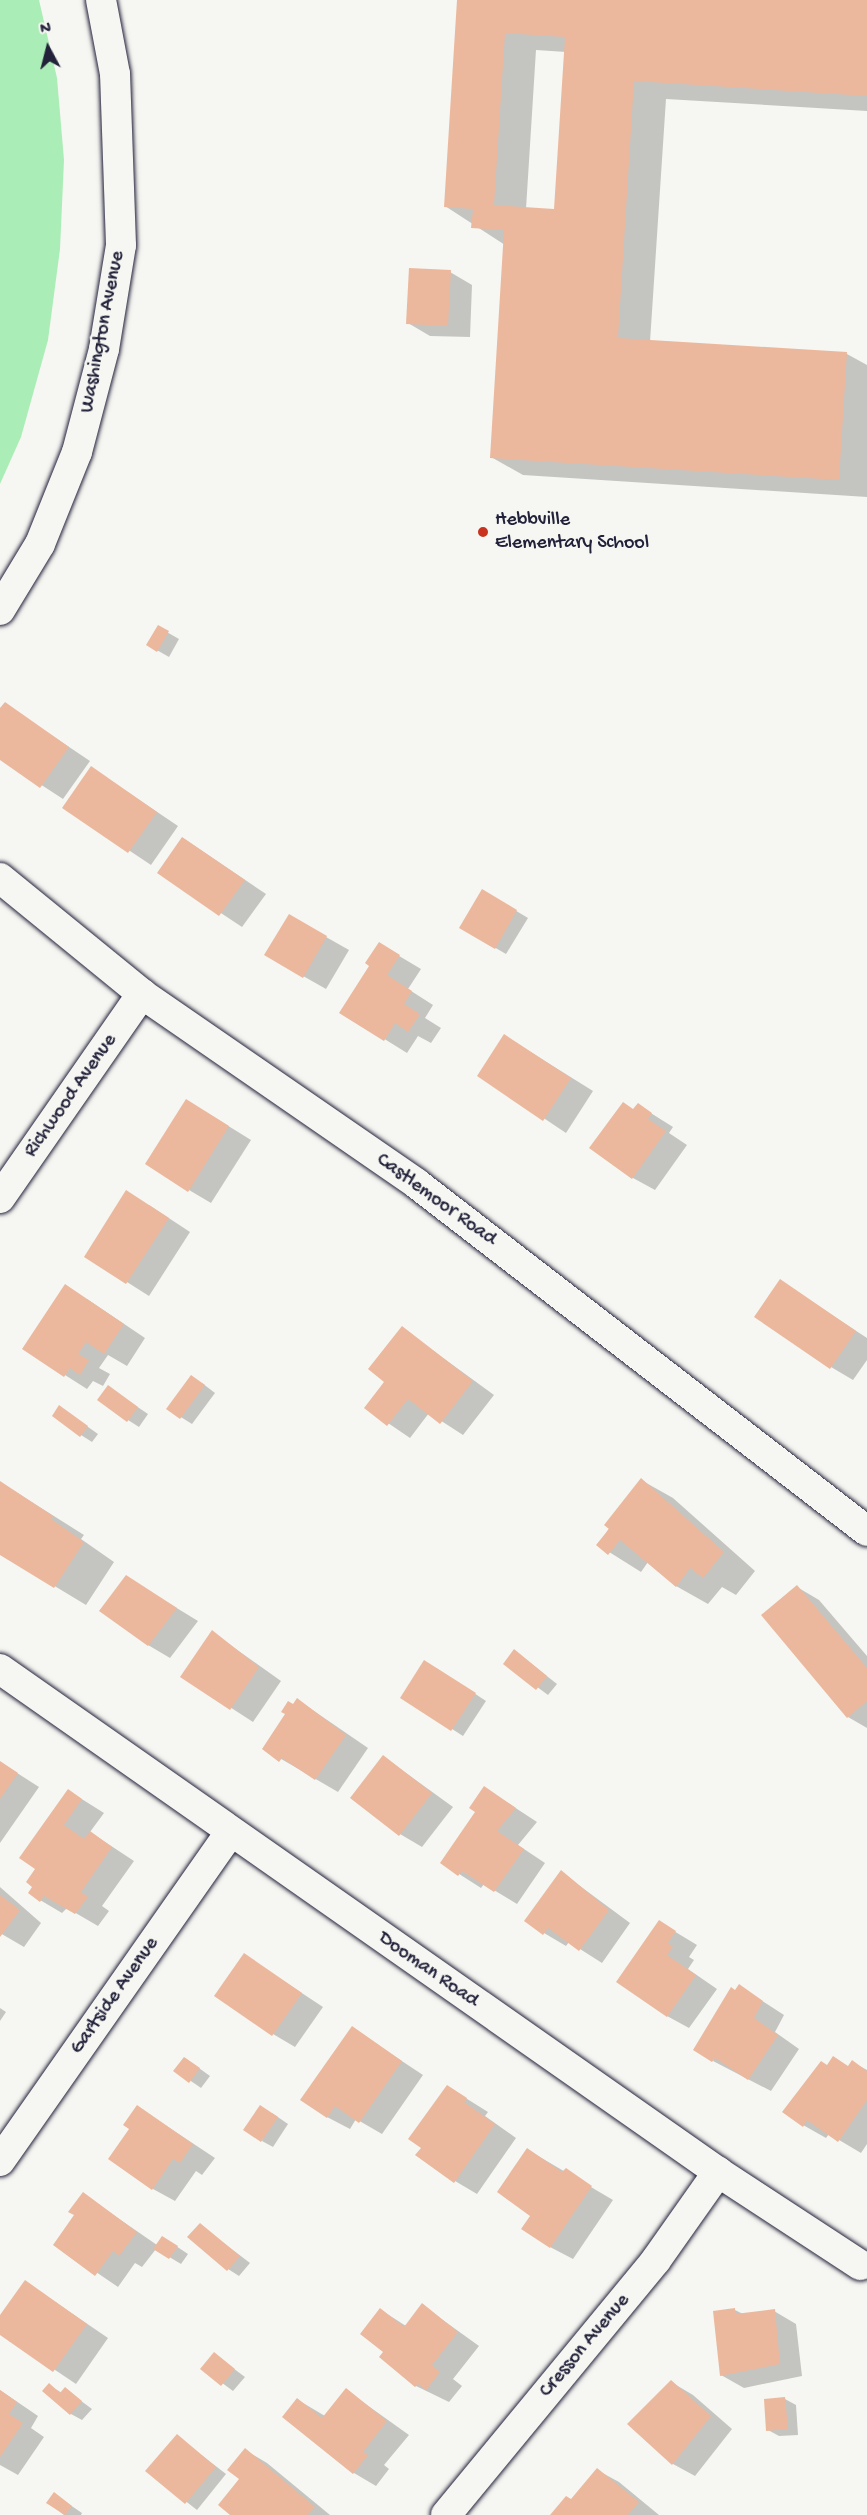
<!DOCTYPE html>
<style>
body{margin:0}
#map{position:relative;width:867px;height:2515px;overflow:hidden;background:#f6f6f2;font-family:"Gochi Hand",sans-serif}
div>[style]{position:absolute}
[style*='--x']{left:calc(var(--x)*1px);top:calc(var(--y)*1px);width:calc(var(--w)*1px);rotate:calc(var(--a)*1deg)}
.green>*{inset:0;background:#abedb6}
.shadow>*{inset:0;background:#0003}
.building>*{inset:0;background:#ebb89d}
.roads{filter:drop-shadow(0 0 2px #22223b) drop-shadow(0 0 2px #22223b)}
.minor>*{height:30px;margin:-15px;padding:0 15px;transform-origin:15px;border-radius:15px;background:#f6f6f2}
.dots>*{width:16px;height:16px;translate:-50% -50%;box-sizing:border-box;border:3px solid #f6f6f2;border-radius:50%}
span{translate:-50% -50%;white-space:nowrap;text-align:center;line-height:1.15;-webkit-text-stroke:5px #f6f6f2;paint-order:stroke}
.street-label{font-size:20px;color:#22223b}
.poi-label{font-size:20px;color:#22223b}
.left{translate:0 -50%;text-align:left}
.north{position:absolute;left:18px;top:18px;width:60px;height:60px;-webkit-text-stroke:4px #f6f6f2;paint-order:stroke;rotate:353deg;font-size:16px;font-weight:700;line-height:24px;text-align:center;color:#22223b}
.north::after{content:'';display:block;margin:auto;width:21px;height:27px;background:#22223b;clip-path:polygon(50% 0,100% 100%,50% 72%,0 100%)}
</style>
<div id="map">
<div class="green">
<i style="clip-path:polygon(0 0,39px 0,57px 78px,64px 160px,60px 249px,48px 340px,21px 437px,0 484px)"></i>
</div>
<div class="shadow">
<i style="clip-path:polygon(evenodd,459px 0,867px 0,867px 111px,666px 99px,650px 342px,847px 354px,867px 365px,867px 497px,523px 475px,491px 457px,505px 245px,445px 206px,459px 0,536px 50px,566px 52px,555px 210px,526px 209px,536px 50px)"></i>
<i style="clip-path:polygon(450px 272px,472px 285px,470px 337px,430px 336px,408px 323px)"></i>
<i style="clip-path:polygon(158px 627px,179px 639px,169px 657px,148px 645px)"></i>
<i style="clip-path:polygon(5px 704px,90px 761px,63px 799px,0 758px,0 711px)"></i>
<i style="clip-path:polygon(92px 768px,178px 826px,151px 865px,64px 807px)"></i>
<i style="clip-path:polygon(183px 838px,266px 894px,242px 927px,159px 872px)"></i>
<i style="clip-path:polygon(483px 891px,528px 918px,506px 954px,461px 928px)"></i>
<i style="clip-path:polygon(289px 916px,349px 950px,326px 989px,266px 955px)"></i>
<i style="clip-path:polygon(379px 944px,421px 969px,408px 989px,433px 1005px,425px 1018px,441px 1028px,431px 1043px,418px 1036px,407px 1053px,341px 1012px,371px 966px)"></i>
<i style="clip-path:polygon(505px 1036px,593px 1091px,566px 1133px,479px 1075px)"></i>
<i style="clip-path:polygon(638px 1105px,673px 1127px,669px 1133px,687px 1145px,655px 1190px,633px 1178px,634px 1110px)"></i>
<i style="clip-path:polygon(209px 1114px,251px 1140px,211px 1203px,189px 1190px)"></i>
<i style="clip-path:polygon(149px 1205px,190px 1232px,149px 1296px,86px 1256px)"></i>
<i style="clip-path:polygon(780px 1281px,867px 1338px,867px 1360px,853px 1380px,831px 1367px)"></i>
<i style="clip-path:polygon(87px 1299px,145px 1338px,127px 1366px,108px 1355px,99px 1368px,110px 1374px,103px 1386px,93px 1381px,87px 1389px,24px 1349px)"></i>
<i style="clip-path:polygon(402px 1328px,494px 1395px,463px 1435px,429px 1413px,410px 1438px,366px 1408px,387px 1381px)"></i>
<i style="clip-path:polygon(202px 1383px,215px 1393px,192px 1424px,168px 1409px)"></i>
<i style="clip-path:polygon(108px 1387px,148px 1414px,139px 1427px,128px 1420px)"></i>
<i style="clip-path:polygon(60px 1407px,98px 1434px,92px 1442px,81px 1435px)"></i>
<i style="clip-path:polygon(641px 1480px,673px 1498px,755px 1571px,736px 1595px,722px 1587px,708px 1604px,676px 1586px,648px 1562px,641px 1572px,598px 1545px)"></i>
<i style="clip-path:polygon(0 1482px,84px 1535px,81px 1539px,114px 1562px,86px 1605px,0 1553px)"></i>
<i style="clip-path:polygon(126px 1577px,198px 1621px,170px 1658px,148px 1645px)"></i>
<i style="clip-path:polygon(797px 1587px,819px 1600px,867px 1656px,867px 1728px,848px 1717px)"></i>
<i style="clip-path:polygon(212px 1632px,281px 1681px,253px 1722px,182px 1676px)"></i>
<i style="clip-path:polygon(515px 1651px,557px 1684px,548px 1695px,505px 1663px)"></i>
<i style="clip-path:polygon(436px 1668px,486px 1701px,463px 1736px,402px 1697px)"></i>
<i style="clip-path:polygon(298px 1700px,368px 1748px,338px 1792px,264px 1749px)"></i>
<i style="clip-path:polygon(384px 1757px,453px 1807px,422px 1847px,400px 1834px)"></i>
<i style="clip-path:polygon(0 1762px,39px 1787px,0 1843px)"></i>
<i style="clip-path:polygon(485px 1788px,537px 1822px,518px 1845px,545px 1863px,517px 1904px,484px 1884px,481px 1888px,442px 1863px,477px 1812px)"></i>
<i style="clip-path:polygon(69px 1791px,104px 1813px,90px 1832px,134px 1861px,102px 1906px,109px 1911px,98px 1926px,67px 1908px,62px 1913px,40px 1900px,37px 1868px)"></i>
<i style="clip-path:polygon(561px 1872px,630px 1923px,602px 1963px,569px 1942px,566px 1946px,544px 1933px)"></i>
<i style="clip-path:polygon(0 1887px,41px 1923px,24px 1947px,0 1933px)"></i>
<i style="clip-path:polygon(659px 1922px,697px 1945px,689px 1957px,694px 1960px,688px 1969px,717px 1989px,689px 2028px,667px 2016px)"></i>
<i style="clip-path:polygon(244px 1955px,323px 2007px,295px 2047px,273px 2034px)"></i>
<i style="clip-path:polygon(739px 1986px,784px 2015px,775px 2032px,799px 2049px,771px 2091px,713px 2061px)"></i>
<i style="clip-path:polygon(0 2008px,6px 2012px,0 2021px)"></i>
<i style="clip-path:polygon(352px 2028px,423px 2075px,382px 2134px,356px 2119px,350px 2129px,327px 2117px)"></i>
<i style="clip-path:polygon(185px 2058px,210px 2076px,201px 2088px,175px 2070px)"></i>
<i style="clip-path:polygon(852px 2062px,867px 2070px,867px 2144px,861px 2153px,829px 2134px,826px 2138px,803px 2125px,827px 2066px,849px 2067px)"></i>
<i style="clip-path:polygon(448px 2087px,488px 2112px,485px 2116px,516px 2138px,477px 2194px,455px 2181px,423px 2147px)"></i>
<i style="clip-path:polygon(138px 2107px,215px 2158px,202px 2175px,196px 2171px,175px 2201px,153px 2189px,131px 2129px)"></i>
<i style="clip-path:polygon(272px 2113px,288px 2124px,273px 2147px,262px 2141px)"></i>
<i style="clip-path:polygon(528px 2150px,613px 2200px,573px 2259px,550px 2247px,533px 2215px)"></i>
<i style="clip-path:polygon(83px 2194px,157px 2245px,173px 2244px,188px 2254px,181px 2264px,156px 2249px,142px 2267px,135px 2263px,118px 2287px,55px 2244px,76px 2215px)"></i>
<i style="clip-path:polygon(200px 2225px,250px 2263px,239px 2276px,228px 2269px)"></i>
<i style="clip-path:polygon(26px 2282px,108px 2338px,76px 2384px,0 2333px,0 2318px)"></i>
<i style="clip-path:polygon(422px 2305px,479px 2346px,453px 2379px,462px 2386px,449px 2402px,416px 2386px,386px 2352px,381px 2310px,406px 2326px)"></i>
<i style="clip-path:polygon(735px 2310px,743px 2314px,774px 2311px,796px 2324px,802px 2376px,744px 2388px,721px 2375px)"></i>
<i style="clip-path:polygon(214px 2354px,245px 2377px,233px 2391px,202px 2368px)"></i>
<i style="clip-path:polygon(671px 2382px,693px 2395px,732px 2429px,695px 2476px,673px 2464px,629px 2424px)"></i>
<i style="clip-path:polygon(49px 2385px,62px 2393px,65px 2389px,92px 2409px,82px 2420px,71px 2414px)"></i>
<i style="clip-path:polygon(0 2390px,38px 2416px,31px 2428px,44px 2437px,18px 2475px,0 2465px)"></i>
<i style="clip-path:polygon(346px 2390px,409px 2435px,384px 2465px,389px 2469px,376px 2486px,354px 2473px,284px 2416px,298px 2400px,325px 2416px)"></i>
<i style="clip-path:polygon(785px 2399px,796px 2405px,798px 2435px,779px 2436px,768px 2430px)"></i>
<i style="clip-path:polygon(177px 2436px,226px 2474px,197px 2510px,147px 2471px)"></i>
<i style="clip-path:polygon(245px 2450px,267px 2463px,330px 2515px,232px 2515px)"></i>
<i style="clip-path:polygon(597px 2470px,619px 2482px,659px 2515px,552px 2515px,572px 2500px)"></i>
<i style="clip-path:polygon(54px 2494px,82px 2513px,81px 2515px,64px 2515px,48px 2503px)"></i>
</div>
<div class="building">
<i style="clip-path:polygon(evenodd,457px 0,867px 0,867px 96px,634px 81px,618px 338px,847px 352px,839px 480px,490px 458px,504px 230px,471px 228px,473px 209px,444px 207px,457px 0,505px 33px,565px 37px,554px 209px,494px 205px,505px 33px)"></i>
<i style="clip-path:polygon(409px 268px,451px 270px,448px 326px,406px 324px)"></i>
<i style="clip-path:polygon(158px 625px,169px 631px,157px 652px,146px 645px)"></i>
<i style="clip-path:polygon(5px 702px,69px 747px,40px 788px,0 760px,0 708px)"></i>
<i style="clip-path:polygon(91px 766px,157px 812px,128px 853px,62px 808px)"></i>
<i style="clip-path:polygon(182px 837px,245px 880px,219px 916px,157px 873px)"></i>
<i style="clip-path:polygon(482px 889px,517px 910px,495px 949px,459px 928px)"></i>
<i style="clip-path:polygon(289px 914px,327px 936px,303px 978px,264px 955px)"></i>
<i style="clip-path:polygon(379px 942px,400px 955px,387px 975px,412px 991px,404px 1004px,420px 1014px,408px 1032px,395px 1023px,384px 1041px,339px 1013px,369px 966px,365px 963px)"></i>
<i style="clip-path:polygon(504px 1034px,571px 1078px,543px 1121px,477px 1076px)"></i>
<i style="clip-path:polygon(186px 1099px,229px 1126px,188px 1192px,145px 1164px)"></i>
<i style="clip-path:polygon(623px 1102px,633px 1109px,638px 1103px,652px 1113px,648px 1119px,666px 1131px,632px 1179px,589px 1148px)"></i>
<i style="clip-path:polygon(126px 1190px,169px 1218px,126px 1284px,84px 1257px)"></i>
<i style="clip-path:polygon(780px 1279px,856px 1331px,830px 1369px,754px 1317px)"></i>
<i style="clip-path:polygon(65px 1284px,124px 1324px,104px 1354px,86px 1342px,78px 1354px,89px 1360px,80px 1375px,70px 1368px,64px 1377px,22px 1349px)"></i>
<i style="clip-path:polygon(402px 1326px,473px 1381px,440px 1424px,408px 1399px,387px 1426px,364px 1408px,384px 1382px,368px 1369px)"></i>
<i style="clip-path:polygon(191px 1375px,205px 1385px,180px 1419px,166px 1409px)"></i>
<i style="clip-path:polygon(108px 1385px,138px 1407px,127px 1422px,97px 1400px)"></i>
<i style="clip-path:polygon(59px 1405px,88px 1426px,80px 1437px,52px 1416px)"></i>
<i style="clip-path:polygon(641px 1478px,724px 1552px,703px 1578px,690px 1568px,676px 1587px,620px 1540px,608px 1555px,596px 1545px,609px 1529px,604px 1525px)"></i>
<i style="clip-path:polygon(0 1481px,53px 1516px,51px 1519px,84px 1542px,54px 1588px,0 1555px)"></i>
<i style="clip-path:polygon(126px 1575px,177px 1608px,148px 1646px,99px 1611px)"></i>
<i style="clip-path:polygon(797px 1585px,867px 1668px,867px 1701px,847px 1718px,761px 1615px)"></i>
<i style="clip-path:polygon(212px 1630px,259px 1667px,230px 1710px,180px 1677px)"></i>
<i style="clip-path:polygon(514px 1649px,547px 1676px,536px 1690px,503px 1664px)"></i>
<i style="clip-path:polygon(424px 1660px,476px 1693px,451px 1731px,400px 1698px)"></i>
<i style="clip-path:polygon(297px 1698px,346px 1735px,315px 1780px,282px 1758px,279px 1762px,262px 1749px,285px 1714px,281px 1712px,288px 1701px,293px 1704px)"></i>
<i style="clip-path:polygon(383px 1755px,432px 1793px,399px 1836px,350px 1798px)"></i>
<i style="clip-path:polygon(0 1761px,18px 1773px,0 1799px)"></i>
<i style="clip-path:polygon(484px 1786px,516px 1808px,497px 1831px,524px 1849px,494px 1892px,462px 1871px,458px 1876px,440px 1863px,475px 1812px,469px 1808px)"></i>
<i style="clip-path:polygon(68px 1789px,82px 1799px,64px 1825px,84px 1839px,90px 1831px,112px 1847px,81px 1892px,88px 1897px,75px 1914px,44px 1896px,40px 1902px,28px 1893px,32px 1887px,26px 1882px,35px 1869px,19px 1858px)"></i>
<i style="clip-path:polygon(561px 1870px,609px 1910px,579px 1951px,548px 1928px,543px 1935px,524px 1921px)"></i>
<i style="clip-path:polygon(0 1895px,20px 1910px,0 1937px)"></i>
<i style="clip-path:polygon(659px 1920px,676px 1931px,668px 1943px,673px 1947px,667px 1955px,696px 1975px,667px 2017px,616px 1982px)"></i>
<i style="clip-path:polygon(244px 1953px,302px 1993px,272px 2036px,214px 1996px)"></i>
<i style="clip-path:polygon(739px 1984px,763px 2001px,754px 2018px,778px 2035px,748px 2080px,715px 2058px,712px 2062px,693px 2050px,731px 1987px,735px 1990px)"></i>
<i style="clip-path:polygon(352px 2026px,402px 2061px,359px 2123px,335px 2106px,327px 2118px,300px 2100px)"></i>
<i style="clip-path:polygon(833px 2056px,848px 2066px,852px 2060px,867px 2071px,867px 2100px,838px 2142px,807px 2120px,803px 2127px,782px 2112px,821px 2061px,827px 2065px)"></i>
<i style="clip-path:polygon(184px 2057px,200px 2068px,189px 2083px,173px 2071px)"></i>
<i style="clip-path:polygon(447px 2085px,467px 2098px,464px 2102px,495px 2124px,454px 2183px,415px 2155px,421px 2148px,408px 2139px)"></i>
<i style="clip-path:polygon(137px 2105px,193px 2144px,180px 2163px,173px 2159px,152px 2190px,108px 2159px,129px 2129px,123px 2125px)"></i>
<i style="clip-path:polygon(260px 2105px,278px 2117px,261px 2142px,243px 2130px)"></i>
<i style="clip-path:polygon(527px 2148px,562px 2172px,566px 2168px,592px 2186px,550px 2248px,521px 2229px,530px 2216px,497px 2192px)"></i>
<i style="clip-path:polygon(83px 2192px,137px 2232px,119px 2256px,113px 2251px,95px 2276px,53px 2245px,74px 2215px,68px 2212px)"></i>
<i style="clip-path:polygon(200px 2223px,240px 2256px,227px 2271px,187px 2237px)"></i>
<i style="clip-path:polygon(162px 2236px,178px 2246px,169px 2259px,153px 2249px)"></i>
<i style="clip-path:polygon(25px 2280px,87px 2324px,53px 2372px,0 2335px,0 2315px)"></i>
<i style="clip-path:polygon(422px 2303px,458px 2332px,432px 2365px,440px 2372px,426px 2390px,418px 2384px,415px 2387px,379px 2357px,383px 2352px,360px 2334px,380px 2308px,404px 2327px)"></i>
<i style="clip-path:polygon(735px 2308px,735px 2314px,775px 2309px,780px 2364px,720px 2376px,713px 2311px)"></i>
<i style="clip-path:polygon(214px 2352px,235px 2369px,221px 2386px,200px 2369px)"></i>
<i style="clip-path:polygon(671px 2380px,711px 2416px,672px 2465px,627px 2424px)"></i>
<i style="clip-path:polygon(49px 2383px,60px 2393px,65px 2387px,82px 2401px,70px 2415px,42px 2391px)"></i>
<i style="clip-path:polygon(346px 2388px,387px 2421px,363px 2452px,368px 2455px,353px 2474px,282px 2417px,297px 2398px,322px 2418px)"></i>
<i style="clip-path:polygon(0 2390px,17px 2402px,9px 2414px,23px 2423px,0 2457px)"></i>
<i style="clip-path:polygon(785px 2397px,788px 2429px,766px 2431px,764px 2399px)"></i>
<i style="clip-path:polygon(177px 2434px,216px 2467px,185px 2504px,145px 2471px)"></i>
<i style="clip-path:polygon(245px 2448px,315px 2507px,308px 2515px,230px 2515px,218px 2505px,239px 2479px,227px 2470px)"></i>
<i style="clip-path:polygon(597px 2468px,639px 2502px,628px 2515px,550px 2515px,566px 2496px,571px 2499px)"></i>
<i style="clip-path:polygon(54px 2492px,72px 2506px,65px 2515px,46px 2503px)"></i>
</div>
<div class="roads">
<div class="minor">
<i style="--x:0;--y:610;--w:77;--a:-58.8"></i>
<i style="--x:40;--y:544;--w:99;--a:-68.1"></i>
<i style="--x:77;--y:452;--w:106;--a:-75.3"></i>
<i style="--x:104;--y:349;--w:105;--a:-80.7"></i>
<i style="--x:121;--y:245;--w:171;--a:-92"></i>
<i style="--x:115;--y:74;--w:75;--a:-100.7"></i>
<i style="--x:0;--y:878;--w:183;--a:39.2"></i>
<i style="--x:142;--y:994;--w:334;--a:34.6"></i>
<i style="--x:417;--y:1184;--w:568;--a:37.64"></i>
<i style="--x:0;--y:1198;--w:249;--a:-55.2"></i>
<i style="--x:0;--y:1669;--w:877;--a:35.01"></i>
<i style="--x:718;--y:2172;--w:170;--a:33.2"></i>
<i style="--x:0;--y:2161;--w:401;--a:-55"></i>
<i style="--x:446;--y:2515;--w:330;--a:-50.5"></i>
<i style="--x:656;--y:2260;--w:108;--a:-54.8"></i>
</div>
</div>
<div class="dots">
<i style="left:483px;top:532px;background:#c8321e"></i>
</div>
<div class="street-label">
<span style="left:103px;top:332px;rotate:-79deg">Washington Avenue</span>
<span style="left:71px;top:1096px;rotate:-55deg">Richwood Avenue</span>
<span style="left:436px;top:1200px;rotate:36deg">Castlemoor Road</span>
<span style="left:428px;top:1970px;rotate:35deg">Dooman Road</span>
<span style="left:115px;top:1996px;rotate:-55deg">Gartside Avenue</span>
<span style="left:585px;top:2346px;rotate:-50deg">Cresson Avenue</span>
</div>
<div class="poi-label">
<span class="left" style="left:495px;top:532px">Hebbville<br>Elementary School</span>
</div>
<div class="north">N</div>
</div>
